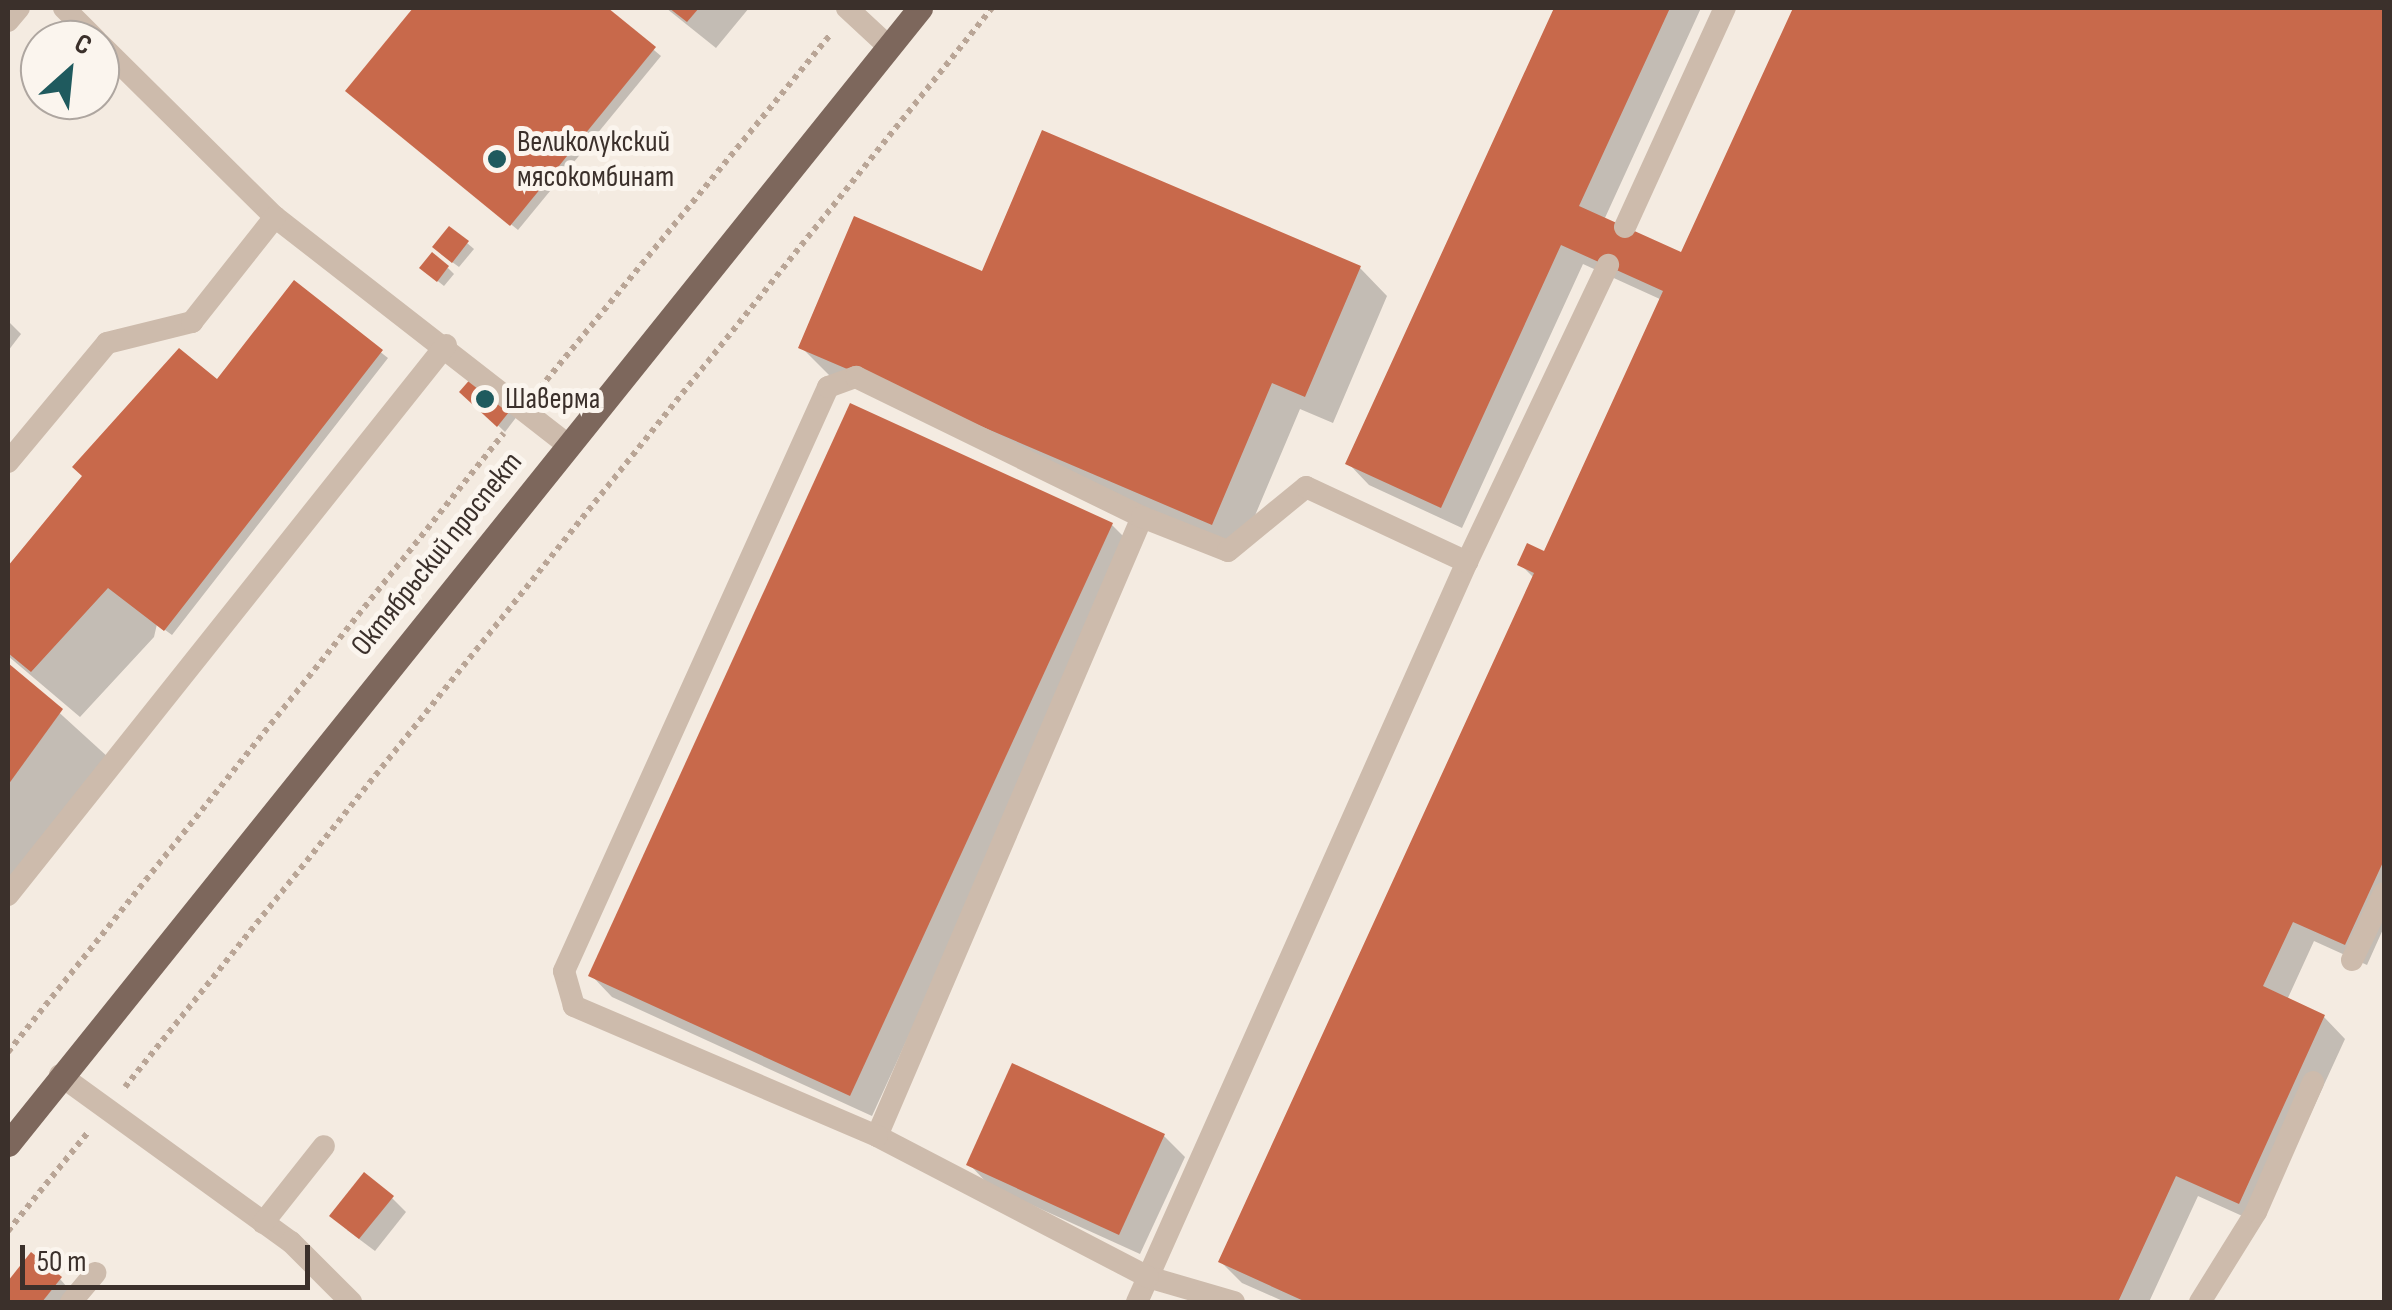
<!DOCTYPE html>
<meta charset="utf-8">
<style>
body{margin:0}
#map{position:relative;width:2392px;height:1310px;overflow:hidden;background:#f4ebe1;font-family:"Sofia Sans Condensed",sans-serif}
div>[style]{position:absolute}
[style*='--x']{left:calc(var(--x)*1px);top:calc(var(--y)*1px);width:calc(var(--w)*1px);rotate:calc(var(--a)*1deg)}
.shadow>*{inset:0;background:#0003}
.building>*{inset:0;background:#c8694b}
.path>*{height:6px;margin-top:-3px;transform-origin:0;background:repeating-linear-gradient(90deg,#b9a596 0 5px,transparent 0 10px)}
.service>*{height:22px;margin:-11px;padding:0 11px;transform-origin:11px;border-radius:11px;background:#cdbbac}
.primary>*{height:25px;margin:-12.5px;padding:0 12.5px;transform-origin:12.5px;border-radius:12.5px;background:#7d675c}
.dots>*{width:28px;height:28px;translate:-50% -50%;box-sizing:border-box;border:5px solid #fbf5ee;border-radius:50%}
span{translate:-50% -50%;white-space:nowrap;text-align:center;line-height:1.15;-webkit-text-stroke:10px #fbf5ee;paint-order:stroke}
.poi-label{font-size:30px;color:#3b302b}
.left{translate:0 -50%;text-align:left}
.street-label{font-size:30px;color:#3b302b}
.frame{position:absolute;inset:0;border:10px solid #3b302b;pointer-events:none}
.north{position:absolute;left:20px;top:20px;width:100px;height:100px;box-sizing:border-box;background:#fbf5ee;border:2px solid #aea6a0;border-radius:50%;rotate:27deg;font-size:28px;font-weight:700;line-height:40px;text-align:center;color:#3b302b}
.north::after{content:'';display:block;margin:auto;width:35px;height:45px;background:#1f5a5e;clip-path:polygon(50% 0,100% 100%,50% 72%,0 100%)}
.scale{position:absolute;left:20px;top:1245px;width:290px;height:45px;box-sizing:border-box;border:5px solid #3b302b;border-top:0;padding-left:12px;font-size:30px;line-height:35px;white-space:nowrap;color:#3b302b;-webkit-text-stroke:8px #fbf5ee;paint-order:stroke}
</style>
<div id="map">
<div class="shadow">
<i style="clip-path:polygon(416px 8px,604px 8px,661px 56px,518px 230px,348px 91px)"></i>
<i style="clip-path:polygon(666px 8px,749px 8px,716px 48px)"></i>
<i style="clip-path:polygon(1557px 8px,1701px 8px,1604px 220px,1682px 256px,1796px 8px,2384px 8px,2384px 927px,2367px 965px,2314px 941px,2287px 1000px,2324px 1017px,2345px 1039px,2260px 1224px,2198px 1196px,2149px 1302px,1285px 1302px,1242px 1283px,1221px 1262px,1534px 578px,1520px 564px,1545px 554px,1662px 300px,1583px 264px,1462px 528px,1369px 485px,1348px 463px)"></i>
<i style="clip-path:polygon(467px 243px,474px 249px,459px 267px,441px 254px)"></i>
<i style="clip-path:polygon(448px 268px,454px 274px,444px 286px,429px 274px)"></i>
<i style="clip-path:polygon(1360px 268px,1387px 296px,1333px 423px,1300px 409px,1240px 551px,829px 375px,801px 347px,983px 275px)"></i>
<i style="clip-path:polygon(294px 284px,388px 358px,172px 635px,157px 624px,154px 637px,80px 717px,8px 656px,8px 570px,85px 476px,218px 383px)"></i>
<i style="clip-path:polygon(8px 321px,21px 334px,8px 351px)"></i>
<i style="clip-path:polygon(463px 392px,518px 415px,505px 432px)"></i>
<i style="clip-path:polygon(1112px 525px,1133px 546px,872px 1116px,612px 997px,591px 975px)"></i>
<i style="clip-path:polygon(8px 666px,109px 758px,8px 882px)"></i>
<i style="clip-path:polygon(1164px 1136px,1185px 1157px,1140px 1254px,990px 1186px,969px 1164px)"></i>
<i style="clip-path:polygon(392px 1198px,406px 1212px,375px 1251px,347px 1230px)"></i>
<i style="clip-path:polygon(31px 1256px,60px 1279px,80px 1302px,8px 1302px,8px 1285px)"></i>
</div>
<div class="building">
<i style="clip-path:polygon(413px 8px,608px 8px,656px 47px,510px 226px,345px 91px)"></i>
<i style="clip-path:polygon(669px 8px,699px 8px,687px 22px)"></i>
<i style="clip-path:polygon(1554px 8px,1670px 8px,1579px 206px,1681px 252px,1793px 8px,2384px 8px,2384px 860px,2345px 945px,2293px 922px,2263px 986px,2325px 1015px,2239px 1204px,2176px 1176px,2118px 1302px,1306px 1302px,1218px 1262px,1534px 573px,1517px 565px,1527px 543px,1544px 551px,1663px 291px,1561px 245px,1441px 508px,1345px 464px)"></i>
<i style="clip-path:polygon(1042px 130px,1361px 266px,1305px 397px,1272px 383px,1212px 525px,798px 348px,854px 216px,982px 271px)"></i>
<i style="clip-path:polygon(449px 226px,469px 241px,452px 263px,432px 247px)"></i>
<i style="clip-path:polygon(432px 252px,449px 266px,437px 282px,419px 268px)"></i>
<i style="clip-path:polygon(294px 280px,383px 350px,164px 631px,108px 588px,31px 672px,8px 653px,8px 566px,82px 476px,72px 467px,179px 348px,217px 379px)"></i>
<i style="clip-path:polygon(473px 376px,513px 407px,497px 427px,459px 392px)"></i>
<i style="clip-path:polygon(850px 403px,1113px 523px,850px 1096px,588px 976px)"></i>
<i style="clip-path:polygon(8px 663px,63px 709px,8px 785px)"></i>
<i style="clip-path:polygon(1012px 1063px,1165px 1134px,1119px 1235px,966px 1165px)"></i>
<i style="clip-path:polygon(364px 1172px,394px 1196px,359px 1239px,329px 1216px)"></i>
<i style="clip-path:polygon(31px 1252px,62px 1277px,42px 1302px,8px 1302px,8px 1281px)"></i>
</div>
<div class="path">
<i style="--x:540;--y:388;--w:458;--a:-50.6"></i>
<i style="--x:8;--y:1052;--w:793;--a:-51.3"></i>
<i style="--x:125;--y:1087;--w:1384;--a:-51.22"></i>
<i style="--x:8;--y:1231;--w:129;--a:-51"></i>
</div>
<div class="service">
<i style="--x:64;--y:8;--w:45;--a:45"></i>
<i style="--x:847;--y:8;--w:57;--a:42.9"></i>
<i style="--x:8;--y:21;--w:17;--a:-50"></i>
<i style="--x:100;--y:44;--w:246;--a:44.7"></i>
<i style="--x:275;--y:217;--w:370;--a:37.9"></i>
<i style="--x:1625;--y:227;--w:241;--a:-65.5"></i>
<i style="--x:8;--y:462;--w:155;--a:-50.2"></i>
<i style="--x:107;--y:343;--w:88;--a:-13.9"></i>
<i style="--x:192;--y:322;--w:134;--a:-51.7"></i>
<i style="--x:8;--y:895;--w:703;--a:-51.47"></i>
<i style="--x:2352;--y:960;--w:74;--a:-64.5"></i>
<i style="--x:60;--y:1075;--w:285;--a:35.9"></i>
<i style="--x:291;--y:1242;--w:85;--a:45"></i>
<i style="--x:877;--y:1136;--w:673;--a:-66.82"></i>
<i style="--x:263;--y:1223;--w:98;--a:-51.6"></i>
<i style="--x:71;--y:1302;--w:38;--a:-50"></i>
<i style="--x:1137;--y:1302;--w:810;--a:-65.97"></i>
<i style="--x:1467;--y:562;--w:329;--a:-64.6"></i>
<i style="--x:1234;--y:1302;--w:90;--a:-163.8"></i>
<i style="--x:1148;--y:1277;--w:305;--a:-152.5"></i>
<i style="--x:877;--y:1136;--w:330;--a:-156.8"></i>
<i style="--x:574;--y:1006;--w:36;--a:-106"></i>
<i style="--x:564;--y:971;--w:641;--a:-65.67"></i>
<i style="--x:828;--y:387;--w:30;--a:-20"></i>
<i style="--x:856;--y:377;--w:318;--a:26.1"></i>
<i style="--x:1142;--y:517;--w:92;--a:21.6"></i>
<i style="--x:1228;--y:551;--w:101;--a:-39.4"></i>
<i style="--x:1306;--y:487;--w:178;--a:25"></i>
<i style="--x:2200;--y:1302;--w:106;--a:-58.1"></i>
<i style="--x:2256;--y:1212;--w:142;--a:-66.3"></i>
</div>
<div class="primary">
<i style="--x:8;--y:1144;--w:1457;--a:-51.24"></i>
</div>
<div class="dots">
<i style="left:497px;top:159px;background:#1f5a5e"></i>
<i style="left:485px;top:399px;background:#1f5a5e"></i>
</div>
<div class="poi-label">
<span class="left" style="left:517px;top:159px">Великолукский<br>мясокомбинат</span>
<span class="left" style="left:505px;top:399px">Шаверма</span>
</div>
<div class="street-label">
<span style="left:437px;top:554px;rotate:-51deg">Октябрьский проспект</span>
</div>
<div class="frame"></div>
<div class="north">С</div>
<div class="scale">50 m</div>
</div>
